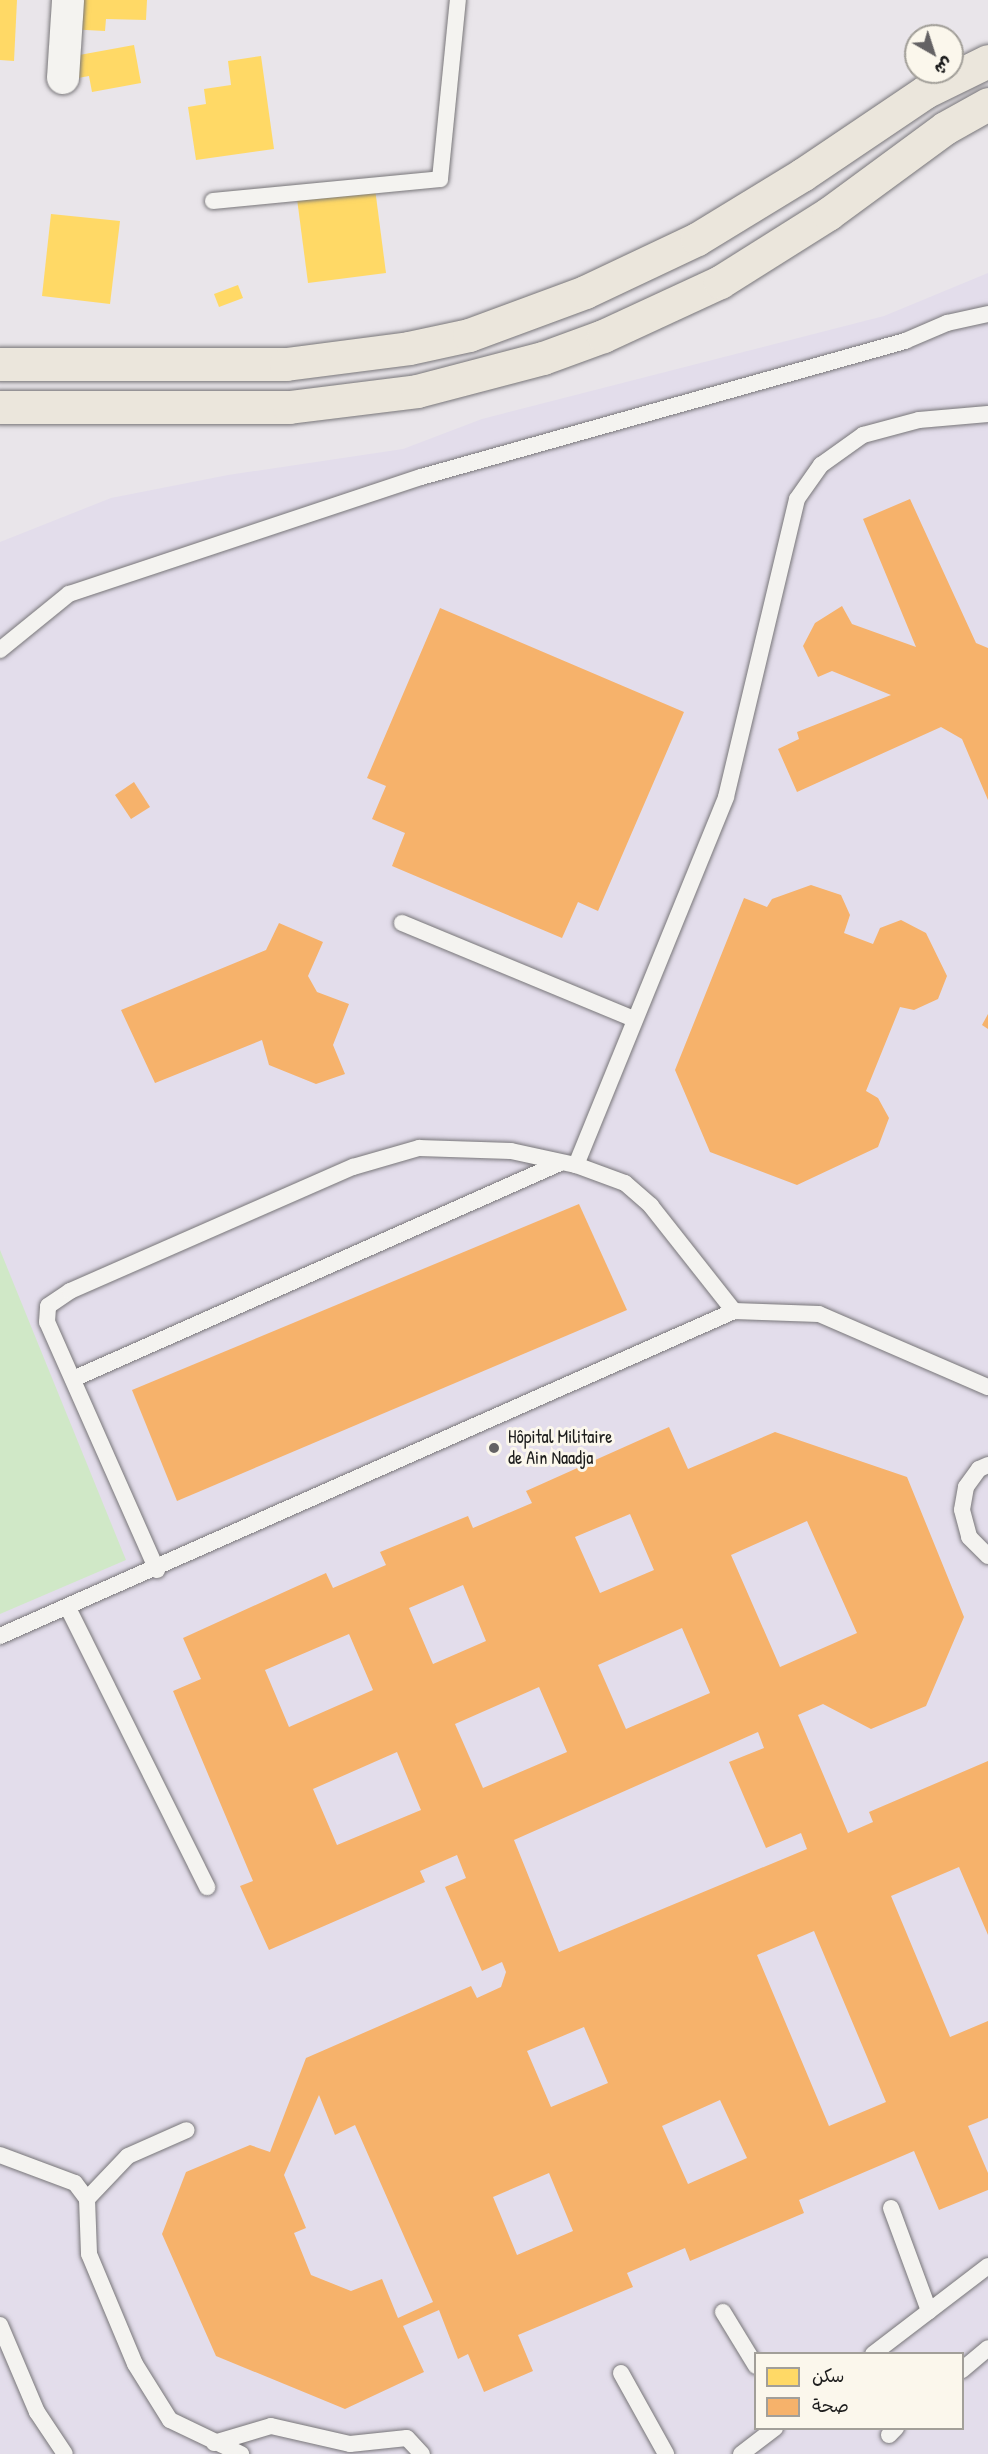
<!DOCTYPE html>
<meta charset="utf-8">
<style>
body{margin:0}
#map{position:relative;width:988px;height:2454px;overflow:hidden;background:#e9e5ea;font-family:"Patrick Hand","Playpen Sans Arabic",sans-serif}
div>[style]{position:absolute}
[style*='--x']{left:calc(var(--x)*1px);top:calc(var(--y)*1px);width:calc(var(--w)*1px);rotate:calc(var(--a)*1deg)}
.built>*{inset:0;background:#e3ddeb}
.green>*{inset:0;background:#d0e8c7}
.homes>*{inset:0;background:#ffd966}
.health>*{inset:0;background:#f6b26b}
.roads{filter:drop-shadow(0 0 2px #787679) drop-shadow(0 0 2px #787679)}
.lane>*{height:16px;margin:-8px;padding:0 8px;transform-origin:8px;border-radius:8px;background:#f4f3f0}
.street>*{height:32px;margin:-16px;padding:0 16px;transform-origin:16px;border-radius:16px;background:#f4f3f0}
.highway>*{height:33px;margin:-16.5px;padding:0 16.5px;transform-origin:16.5px;border-radius:16.5px;background:#ebe6dc}
.dots>*{width:16px;height:16px;translate:-50% -50%;box-sizing:border-box;border:3px solid #fbf7ec;border-radius:50%}
span{translate:-50% -50%;white-space:nowrap;text-align:center;line-height:1.15;-webkit-text-stroke:6px #fbf7ec;paint-order:stroke}
.poi-label{font-size:18px;color:#1c1c1c}
.left{translate:0 -50%;text-align:left}
.legend{position:absolute;left:754px;top:2352px;width:210px;height:78px;box-sizing:border-box;background:#fbf7ec;border:2px solid #a29f99;margin:0;padding:8px 10px;list-style:none;font-size:18px;color:#1c1c1c}
.legend li{display:flex;align-items:center;gap:12px;height:30px}
.legend b{width:30px;border:2px solid #a29f99}
.north{position:absolute;left:904px;top:24px;width:60px;height:60px;box-sizing:border-box;background:#fbf7ec;border:2px solid #a29f99;border-radius:50%;rotate:141deg;font-size:16px;font-weight:700;line-height:24px;text-align:center;color:#1c1c1c}
.north::after{content:'';display:block;margin:auto;width:21px;height:27px;background:#646264;clip-path:polygon(50% 0,100% 100%,50% 72%,0 100%)}
</style>
<div id="map">
<div class="built">
<i style="clip-path:polygon(evenodd,988px 273px,988px 2454px,0 2454px,0 542px,111px 498px,228px 475px,403px 449px,482px 419px,884px 316px,988px 273px,756px 2354px,962px 2354px,962px 2428px,756px 2428px,756px 2354px)"></i>
</div>
<div class="green">
<i style="clip-path:polygon(0 1250px,126px 1560px,0 1614px)"></i>
</div>
<div class="homes">
<i style="clip-path:polygon(0 0,17px 0,14px 61px,0 60px)"></i>
<i style="clip-path:polygon(68px 0,147px 0,146px 20px,106px 19px,105px 31px,67px 29px)"></i>
<i style="clip-path:polygon(134px 45px,141px 83px,92px 92px,89px 76px,67px 80px,63px 58px)"></i>
<i style="clip-path:polygon(261px 56px,274px 149px,196px 160px,188px 107px,206px 104px,204px 89px,231px 85px,228px 61px)"></i>
<i style="clip-path:polygon(374px 181px,386px 273px,308px 283px,296px 191px)"></i>
<i style="clip-path:polygon(51px 214px,120px 221px,110px 304px,42px 296px)"></i>
<i style="clip-path:polygon(238px 285px,243px 298px,219px 307px,214px 294px)"></i>
</div>
<div class="health">
<i style="clip-path:polygon(910px 499px,976px 643px,988px 648px,988px 800px,962px 739px,941px 727px,797px 792px,778px 749px,799px 739px,797px 732px,891px 695px,832px 671px,818px 677px,803px 646px,815px 623px,842px 606px,852px 624px,916px 647px,863px 519px)"></i>
<i style="clip-path:polygon(440px 608px,684px 712px,598px 911px,578px 902px,562px 938px,392px 866px,405px 833px,372px 819px,386px 786px,367px 778px)"></i>
<i style="clip-path:polygon(134px 782px,150px 807px,131px 819px,115px 795px)"></i>
<i style="clip-path:polygon(811px 885px,841px 895px,850px 915px,844px 933px,873px 944px,880px 928px,901px 920px,926px 933px,947px 976px,938px 999px,914px 1010px,900px 1007px,866px 1091px,878px 1098px,889px 1118px,878px 1147px,797px 1185px,710px 1152px,675px 1070px,744px 898px,767px 907px,772px 899px)"></i>
<i style="clip-path:polygon(279px 923px,323px 942px,308px 976px,317px 992px,349px 1004px,333px 1045px,345px 1074px,316px 1084px,269px 1065px,262px 1040px,155px 1083px,121px 1010px,266px 950px)"></i>
<i style="clip-path:polygon(988px 1014px,988px 1029px,982px 1025px)"></i>
<i style="clip-path:polygon(579px 1204px,627px 1310px,177px 1501px,132px 1390px)"></i>
<i style="clip-path:polygon(evenodd,669px 1427px,688px 1469px,775px 1432px,907px 1477px,964px 1617px,926px 1706px,871px 1729px,823px 1704px,798px 1715px,848px 1833px,873px 1822px,869px 1812px,988px 1761px,988px 1935px,959px 1867px,891px 1896px,950px 2037px,988px 2021px,988px 2118px,968px 2126px,988px 2173px,988px 2190px,939px 2210px,914px 2151px,799px 2200px,804px 2213px,690px 2261px,685px 2248px,627px 2273px,633px 2287px,518px 2335px,533px 2371px,484px 2392px,468px 2354px,458px 2359px,439px 2310px,403px 2326px,424px 2372px,345px 2409px,216px 2356px,162px 2234px,186px 2172px,250px 2145px,270px 2152px,306px 2058px,471px 1986px,477px 1998px,501px 1987px,506px 1972px,502px 1962px,482px 1971px,445px 1887px,466px 1878px,457px 1855px,420px 1871px,425px 1882px,269px 1950px,240px 1886px,253px 1881px,173px 1691px,201px 1679px,183px 1638px,326px 1573px,333px 1588px,386px 1565px,380px 1552px,468px 1516px,473px 1528px,532px 1503px,526px 1491px,669px 1427px,630px 1514px,654px 1570px,600px 1593px,575px 1537px,630px 1514px,669px 1427px,807px 1521px,857px 1633px,780px 1667px,731px 1555px,807px 1521px,669px 1427px,463px 1585px,486px 1641px,433px 1664px,409px 1608px,463px 1585px,669px 1427px,682px 1628px,710px 1693px,626px 1729px,598px 1665px,682px 1628px,669px 1427px,349px 1634px,373px 1690px,289px 1727px,265px 1670px,349px 1634px,669px 1427px,539px 1687px,567px 1752px,483px 1788px,455px 1724px,539px 1687px,669px 1427px,758px 1732px,764px 1748px,729px 1762px,766px 1848px,801px 1833px,807px 1849px,559px 1952px,514px 1840px,758px 1732px,669px 1427px,397px 1752px,421px 1810px,337px 1845px,313px 1789px,397px 1752px,669px 1427px,814px 1931px,886px 2102px,829px 2126px,757px 1955px,814px 1931px,669px 1427px,584px 2027px,608px 2083px,551px 2107px,527px 2051px,584px 2027px,669px 1427px,319px 2095px,335px 2135px,355px 2125px,433px 2302px,398px 2318px,382px 2279px,351px 2291px,311px 2275px,294px 2233px,306px 2228px,284px 2175px,319px 2095px,669px 1427px,720px 2100px,747px 2158px,688px 2184px,662px 2126px,720px 2100px,669px 1427px,549px 2173px,573px 2231px,517px 2255px,493px 2197px,549px 2173px)"></i>
</div>
<div class="roads">
<div class="lane">
<i style="--x:213;--y:201;--w:228;--a:-5.5"></i>
<i style="--x:440;--y:179;--w:180;--a:-84.3"></i>
<i style="--x:0;--y:650;--w:89;--a:-39.1"></i>
<i style="--x:69;--y:594;--w:371;--a:-18.4"></i>
<i style="--x:421;--y:477;--w:503;--a:-15.69"></i>
<i style="--x:905;--y:341;--w:46;--a:-23.2"></i>
<i style="--x:947;--y:323;--w:42;--a:-12.4"></i>
<i style="--x:402;--y:923;--w:251;--a:22.5"></i>
<i style="--x:576;--y:1165;--w:397;--a:-67.8"></i>
<i style="--x:726;--y:797;--w:306;--a:-76.6"></i>
<i style="--x:797;--y:499;--w:42;--a:-54.8"></i>
<i style="--x:821;--y:465;--w:52;--a:-35.5"></i>
<i style="--x:863;--y:435;--w:58;--a:-15"></i>
<i style="--x:919;--y:420;--w:69;--a:-5"></i>
<i style="--x:73;--y:1379;--w:531;--a:-23.91"></i>
<i style="--x:988;--y:1465;--w:10;--a:156"></i>
<i style="--x:979;--y:1469;--w:22;--a:126"></i>
<i style="--x:966;--y:1487;--w:23;--a:100"></i>
<i style="--x:962;--y:1510;--w:28;--a:75"></i>
<i style="--x:969;--y:1537;--w:27;--a:45"></i>
<i style="--x:157;--y:1570;--w:271;--a:-113.9"></i>
<i style="--x:47;--y:1322;--w:16;--a:-86"></i>
<i style="--x:48;--y:1306;--w:27;--a:-34"></i>
<i style="--x:70;--y:1291;--w:309;--a:-23.7"></i>
<i style="--x:353;--y:1167;--w:69;--a:-16.1"></i>
<i style="--x:419;--y:1148;--w:92;--a:1.9"></i>
<i style="--x:511;--y:1151;--w:66;--a:12.2"></i>
<i style="--x:576;--y:1165;--w:52;--a:20.2"></i>
<i style="--x:625;--y:1183;--w:35;--a:41"></i>
<i style="--x:651;--y:1206;--w:134;--a:51.7"></i>
<i style="--x:68;--y:1608;--w:312;--a:63.5"></i>
<i style="--x:0;--y:1636;--w:803;--a:-23.88"></i>
<i style="--x:734;--y:1311;--w:85;--a:2"></i>
<i style="--x:819;--y:1314;--w:184;--a:23.4"></i>
<i style="--x:0;--y:2155;--w:80;--a:20.5"></i>
<i style="--x:75;--y:2183;--w:20;--a:53"></i>
<i style="--x:87;--y:2199;--w:55;--a:87.9"></i>
<i style="--x:89;--y:2254;--w:119;--a:67.3"></i>
<i style="--x:135;--y:2364;--w:66;--a:58"></i>
<i style="--x:170;--y:2420;--w:79;--a:25.6"></i>
<i style="--x:87;--y:2199;--w:59;--a:-46.4"></i>
<i style="--x:128;--y:2156;--w:64;--a:-23.8"></i>
<i style="--x:891;--y:2208;--w:110;--a:69.7"></i>
<i style="--x:723;--y:2312;--w:63;--a:58.6"></i>
<i style="--x:0;--y:2325;--w:95;--a:67"></i>
<i style="--x:37;--y:2412;--w:50;--a:56.3"></i>
<i style="--x:873;--y:2354;--w:145;--a:-37.4"></i>
<i style="--x:962;--y:2370;--w:34;--a:-40"></i>
<i style="--x:621;--y:2373;--w:93;--a:60.9"></i>
<i style="--x:889;--y:2435;--w:10;--a:-45"></i>
<i style="--x:214;--y:2443;--w:59;--a:-16.6"></i>
<i style="--x:271;--y:2426;--w:81;--a:12.8"></i>
<i style="--x:350;--y:2444;--w:57;--a:-6"></i>
<i style="--x:407;--y:2438;--w:22;--a:47"></i>
<i style="--x:741;--y:2454;--w:43;--a:-37.4"></i>
</div>
<div class="street">
<i style="--x:63;--y:78;--w:78;--a:-86.3"></i>
</div>
<div class="highway">
<i style="--x:0;--y:364;--w:286;--a:0"></i>
<i style="--x:286;--y:364;--w:124;--a:-7.4"></i>
<i style="--x:409;--y:348;--w:61;--a:-12.2"></i>
<i style="--x:469;--y:335;--w:124;--a:-20.3"></i>
<i style="--x:585;--y:292;--w:124;--a:-25.3"></i>
<i style="--x:697;--y:239;--w:123;--a:-31.4"></i>
<i style="--x:802;--y:175;--w:148;--a:-34"></i>
<i style="--x:925;--y:92;--w:70;--a:-26.2"></i>
<i style="--x:0;--y:407;--w:289;--a:0"></i>
<i style="--x:289;--y:407;--w:129;--a:-7.1"></i>
<i style="--x:417;--y:391;--w:130;--a:-14.7"></i>
<i style="--x:543;--y:358;--w:64;--a:-20.1"></i>
<i style="--x:603;--y:336;--w:129;--a:-24.8"></i>
<i style="--x:720;--y:282;--w:128;--a:-32.2"></i>
<i style="--x:828;--y:214;--w:145;--a:-36.3"></i>
<i style="--x:945;--y:128;--w:49;--a:-29.2"></i>
</div>
</div>
<div class="dots">
<i style="left:494px;top:1448px;background:#646264"></i>
</div>
<div class="poi-label">
<span class="left" style="left:508px;top:1448px">Hôpital Militaire<br>de Ain Naadja</span>
</div>
<ul class="legend">
<li><b style="height:16px;background:#ffd966"></b>سكن</li>
<li><b style="height:16px;background:#f6b26b"></b>صحة</li>
</ul>
<div class="north">ش</div>
</div>
